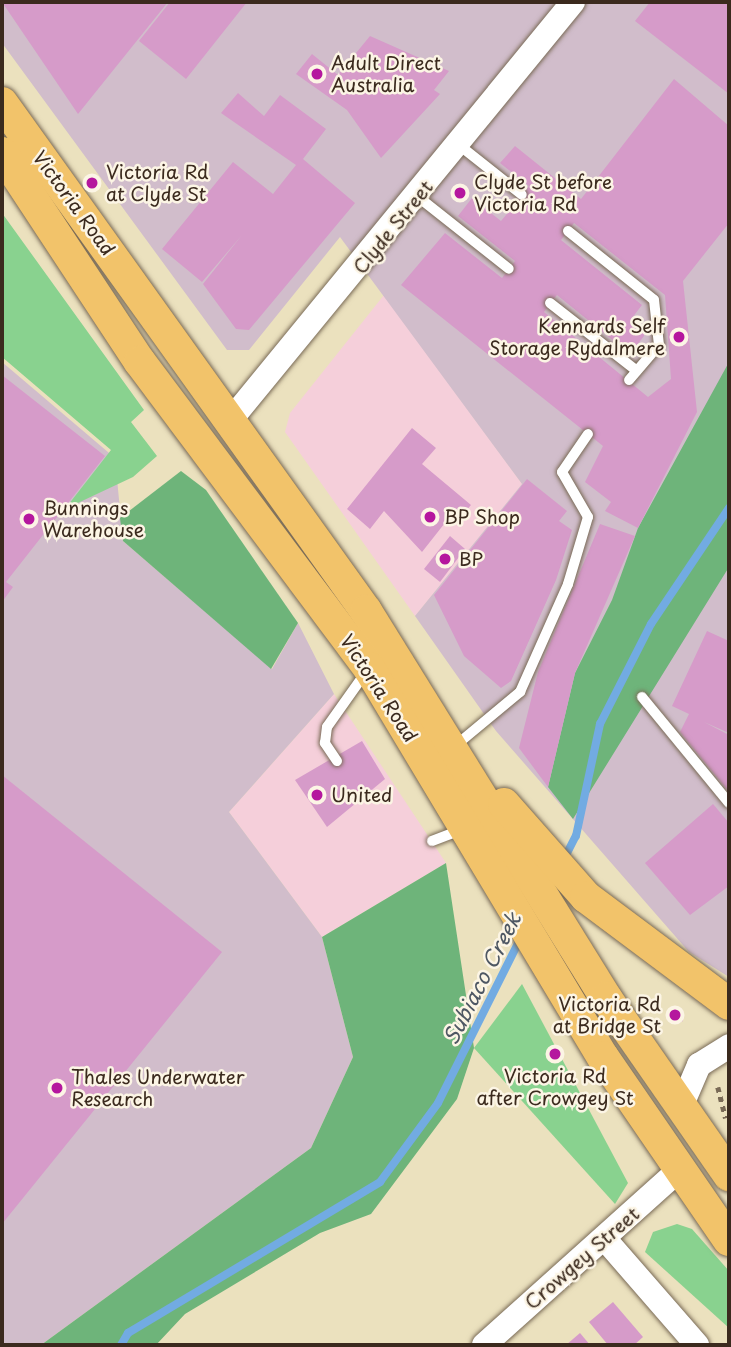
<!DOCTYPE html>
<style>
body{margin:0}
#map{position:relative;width:731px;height:1347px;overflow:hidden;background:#ebe1be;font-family:"Playpen Sans",sans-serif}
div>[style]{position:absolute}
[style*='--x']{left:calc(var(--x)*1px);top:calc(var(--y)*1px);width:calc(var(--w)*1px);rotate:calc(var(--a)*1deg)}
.built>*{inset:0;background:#f5cfda}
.industrial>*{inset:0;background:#d1bdcb}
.green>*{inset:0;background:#89d28f}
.forest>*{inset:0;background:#6eb47a}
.stream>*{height:8px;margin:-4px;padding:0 4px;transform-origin:4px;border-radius:4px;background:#72abe2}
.building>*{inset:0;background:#d69bc9}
.path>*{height:4.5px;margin-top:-2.25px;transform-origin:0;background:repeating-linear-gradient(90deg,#796a56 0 5px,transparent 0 10px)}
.roads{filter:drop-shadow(0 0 2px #796a56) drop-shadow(0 0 2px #796a56)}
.service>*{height:10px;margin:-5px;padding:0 5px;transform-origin:5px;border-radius:5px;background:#fff}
.tertiary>*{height:24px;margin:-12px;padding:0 12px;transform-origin:12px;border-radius:12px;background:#fff}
.trunk>*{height:32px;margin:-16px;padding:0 16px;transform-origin:16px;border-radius:16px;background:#f2c36a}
.dots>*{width:19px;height:19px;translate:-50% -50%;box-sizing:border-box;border:4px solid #fcf5e5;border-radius:50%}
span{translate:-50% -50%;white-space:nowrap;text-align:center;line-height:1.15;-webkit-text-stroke:5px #fcf5e5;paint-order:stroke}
.poi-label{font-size:19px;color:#3b2a1e}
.left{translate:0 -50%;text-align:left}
.right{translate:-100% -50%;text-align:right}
.street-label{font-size:19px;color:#3b2a1e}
.water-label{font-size:21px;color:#4e5763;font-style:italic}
.frame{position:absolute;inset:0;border:4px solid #3b2a1e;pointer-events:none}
</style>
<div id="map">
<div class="built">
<i style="clip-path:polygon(384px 295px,523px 485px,415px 616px,285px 432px,290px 413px)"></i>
<i style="clip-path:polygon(334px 694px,446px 863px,322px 937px,229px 812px)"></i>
</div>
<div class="industrial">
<i style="clip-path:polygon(2px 2px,729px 2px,729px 977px,689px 952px,496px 731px,415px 616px,522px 484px,340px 237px,249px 350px,227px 350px,2px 43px)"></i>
<i style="clip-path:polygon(2px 362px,115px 458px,123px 541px,272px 669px,298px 623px,334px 694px,229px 812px,322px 937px,353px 1057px,311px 1148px,41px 1345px,2px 1345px)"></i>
</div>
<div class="green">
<i style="clip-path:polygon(2px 213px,144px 410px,131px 422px,157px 456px,133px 477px,65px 509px,111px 450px,2px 357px)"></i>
<i style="clip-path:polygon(522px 984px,628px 1183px,615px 1204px,474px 1048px)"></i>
<i style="clip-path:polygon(677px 1224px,692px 1229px,729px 1271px,729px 1328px,645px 1252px,653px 1232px)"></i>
</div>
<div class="forest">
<i style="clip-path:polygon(729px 362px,729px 567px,573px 819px,548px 787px,575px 673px,612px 600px,638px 528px)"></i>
<i style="clip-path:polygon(181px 471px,206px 490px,298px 623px,271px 669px,123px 541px,120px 518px)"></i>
<i style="clip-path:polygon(446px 863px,474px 1048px,457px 1099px,371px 1214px,320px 1233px,185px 1314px,156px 1345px,41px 1345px,311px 1148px,353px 1057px,322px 937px)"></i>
</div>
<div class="stream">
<i style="--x:563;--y:861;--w:28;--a:-63"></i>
<i style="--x:576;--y:836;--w:115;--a:-77.9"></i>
<i style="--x:600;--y:724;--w:112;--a:-63"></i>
<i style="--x:651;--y:624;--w:140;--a:-56.1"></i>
<i style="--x:121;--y:1345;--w:14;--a:-60"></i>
<i style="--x:128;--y:1333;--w:294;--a:-30.9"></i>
<i style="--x:380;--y:1182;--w:98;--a:-53.7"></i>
<i style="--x:438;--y:1103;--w:186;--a:-63.4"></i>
</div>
<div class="building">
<i style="clip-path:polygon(2px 2px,168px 2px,78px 114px)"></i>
<i style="clip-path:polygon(170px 2px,247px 2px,186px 79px,139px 41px)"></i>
<i style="clip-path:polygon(650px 2px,729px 2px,729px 94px,635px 21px)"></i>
<i style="clip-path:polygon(370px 36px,449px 71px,434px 90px,440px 94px,381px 158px,347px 110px,296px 74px,312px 54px,338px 75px)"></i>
<i style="clip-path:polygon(evenodd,674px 79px,729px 126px,729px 223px,683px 281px,697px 412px,638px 528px,605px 511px,611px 502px,585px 482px,603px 446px,401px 285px,445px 233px,502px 278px,515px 261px,458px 216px,472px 198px,501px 221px,516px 203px,529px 186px,500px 163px,515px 146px,581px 199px,674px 79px,574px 223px,665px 295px,671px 379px,648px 397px,544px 312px,557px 295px,630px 354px,644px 336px,644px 327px,632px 318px,642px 305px,561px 240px,574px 223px)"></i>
<i style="clip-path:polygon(238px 93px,264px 116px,280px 95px,326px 129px,303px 159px,355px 203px,249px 330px,236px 329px,203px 284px,242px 235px,202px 282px,162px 249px,233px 162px,273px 194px,296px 165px,221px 113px)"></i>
<i style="clip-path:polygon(2px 375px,105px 456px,6px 582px,13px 587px,2px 602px)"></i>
<i style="clip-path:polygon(412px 428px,436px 448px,422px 464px,471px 505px,459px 519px,452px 514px,422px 552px,384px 511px,370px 529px,347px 509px)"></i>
<i style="clip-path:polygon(527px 479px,567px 511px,559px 521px,572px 530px,556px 580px,511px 681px,501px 688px,464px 656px,434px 595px)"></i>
<i style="clip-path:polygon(600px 524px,635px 536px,575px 673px,548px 787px,519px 748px,538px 672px)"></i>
<i style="clip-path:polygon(450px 536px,465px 549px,440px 582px,424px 569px)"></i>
<i style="clip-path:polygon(707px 631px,729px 641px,729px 733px,704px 722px,729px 735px,729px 792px,680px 732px,689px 714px,672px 706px)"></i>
<i style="clip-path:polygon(362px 741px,385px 779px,327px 827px,295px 780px)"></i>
<i style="clip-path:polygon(2px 775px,222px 952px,2px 1224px)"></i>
<i style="clip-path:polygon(713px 804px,729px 823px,729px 886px,690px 915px,645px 863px)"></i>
<i style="clip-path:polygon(676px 1009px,683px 1021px,677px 1024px,670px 1013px)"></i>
<i style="clip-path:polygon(613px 1302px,643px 1337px,634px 1345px,608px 1345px,589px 1322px)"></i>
<i style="clip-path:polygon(580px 1333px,590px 1345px,566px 1345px)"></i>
</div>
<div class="path">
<i style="--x:718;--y:1087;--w:32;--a:76"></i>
</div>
<div class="roads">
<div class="service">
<i style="--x:459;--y:145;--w:80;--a:38.4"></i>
<i style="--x:417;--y:196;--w:117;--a:38.4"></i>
<i style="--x:568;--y:231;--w:110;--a:38.7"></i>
<i style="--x:654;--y:300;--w:45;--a:83.7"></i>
<i style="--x:659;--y:345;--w:46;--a:130.6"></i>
<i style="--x:550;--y:303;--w:110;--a:38"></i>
<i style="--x:642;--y:697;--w:137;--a:50.6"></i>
<i style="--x:455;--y:746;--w:85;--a:-39.7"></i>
<i style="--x:520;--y:692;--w:118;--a:-66"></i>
<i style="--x:568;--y:584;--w:70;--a:-73.4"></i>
<i style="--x:588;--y:517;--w:52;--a:-120"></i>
<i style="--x:562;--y:472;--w:46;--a:-55.6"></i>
<i style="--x:337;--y:761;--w:22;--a:-124"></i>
<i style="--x:325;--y:743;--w:16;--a:-83"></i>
<i style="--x:327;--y:727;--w:67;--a:-54.7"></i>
<i style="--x:432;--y:841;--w:30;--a:-21"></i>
</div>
<div class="tertiary">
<i style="--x:229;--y:422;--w:543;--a:-50.68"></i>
<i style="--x:681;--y:1107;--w:46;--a:-66.8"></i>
<i style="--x:699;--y:1065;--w:36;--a:-32"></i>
<i style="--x:604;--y:1238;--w:142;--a:49"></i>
<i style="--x:484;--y:1345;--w:262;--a:-41.9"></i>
</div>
<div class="trunk">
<i style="--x:2;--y:103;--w:625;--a:54.38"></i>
<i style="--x:366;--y:611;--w:455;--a:58.2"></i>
<i style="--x:606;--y:998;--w:216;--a:55.2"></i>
<i style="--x:2;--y:153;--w:250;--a:56.6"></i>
<i style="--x:140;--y:362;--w:382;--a:53.2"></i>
<i style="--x:369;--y:668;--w:454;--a:59"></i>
<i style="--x:603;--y:1057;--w:222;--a:55.5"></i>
<i style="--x:504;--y:804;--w:124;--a:48.6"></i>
<i style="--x:586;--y:897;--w:179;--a:36.8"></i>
</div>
</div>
<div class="dots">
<i style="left:317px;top:74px;background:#b5179e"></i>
<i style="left:92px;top:183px;background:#b5179e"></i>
<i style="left:460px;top:193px;background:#b5179e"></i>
<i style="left:679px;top:337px;background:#b5179e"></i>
<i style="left:430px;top:517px;background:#b5179e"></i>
<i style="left:29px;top:519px;background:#b5179e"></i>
<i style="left:445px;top:559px;background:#b5179e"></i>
<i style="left:317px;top:795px;background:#b5179e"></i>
<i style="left:675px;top:1015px;background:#b5179e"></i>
<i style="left:555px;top:1054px;background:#b5179e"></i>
<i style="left:57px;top:1088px;background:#b5179e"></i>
</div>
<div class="poi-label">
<span class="left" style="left:331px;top:74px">Adult Direct<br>Australia</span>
<span class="left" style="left:106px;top:183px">Victoria Rd<br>at Clyde St</span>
<span class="left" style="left:474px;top:193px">Clyde St before<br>Victoria Rd</span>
<span class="right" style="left:665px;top:337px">Kennards Self<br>Storage Rydalmere</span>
<span class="left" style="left:43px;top:519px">Bunnings<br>Warehouse</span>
<span class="left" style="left:444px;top:517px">BP Shop</span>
<span class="left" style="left:459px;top:559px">BP</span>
<span class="left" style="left:331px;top:795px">United</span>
<span class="right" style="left:661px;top:1015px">Victoria Rd<br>at Bridge St</span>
<span style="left:555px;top:1087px">Victoria Rd<br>after Crowgey St</span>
<span class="left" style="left:71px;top:1088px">Thales Underwater<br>Research</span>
</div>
<div class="street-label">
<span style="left:74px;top:203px;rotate:54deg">Victoria Road</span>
<span style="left:393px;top:227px;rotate:-51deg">Clyde Street</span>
<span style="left:379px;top:688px;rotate:57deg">Victoria Road</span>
<span style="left:582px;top:1258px;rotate:-41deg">Crowgey Street</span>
</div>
<div class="water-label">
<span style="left:481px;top:978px;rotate:-63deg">Subiaco Creek</span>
</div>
<div class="frame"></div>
</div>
